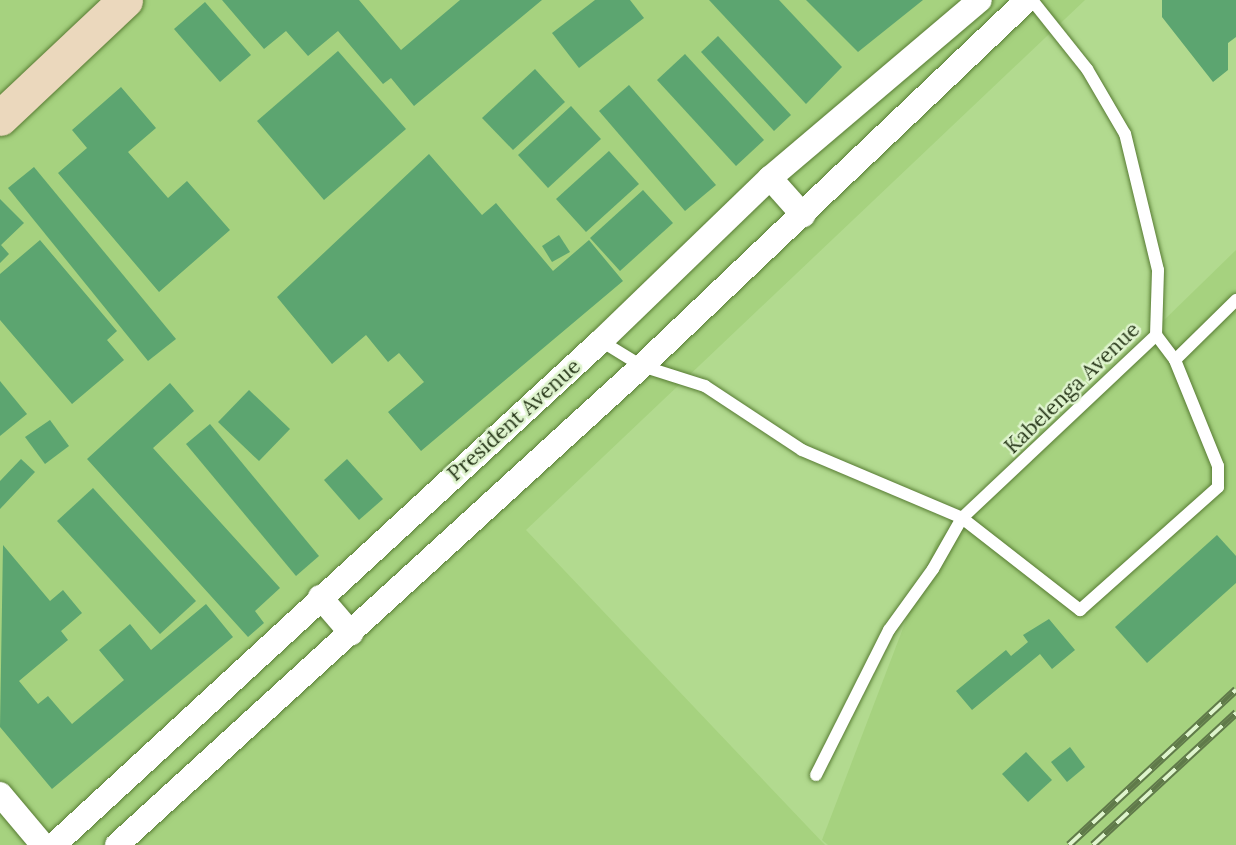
<!DOCTYPE html>
<style>
body{margin:0}
#map{position:relative;width:1236px;height:845px;overflow:hidden;background:#b2da8f;font-family:Lora,serif}
div>[style]{position:absolute}
[style*='--x']{left:calc(var(--x)*1px);top:calc(var(--y)*1px);width:calc(var(--w)*1px);rotate:calc(var(--a)*1deg)}
.built>*{inset:0;background:#a6d27f}
.building>*{inset:0;background:#5ca570}
.roads{filter:drop-shadow(0 0 2px #577b33) drop-shadow(0 0 2px #577b33)}
.lane>*{height:12px;margin:-6px;padding:0 6px;transform-origin:6px;border-radius:6px;background:#fff}
.street>*{height:24px;margin:-12px;padding:0 12px;transform-origin:12px;border-radius:12px;background:#fff}
.secondary>*{height:35px;margin:-17.5px;padding:0 17.5px;transform-origin:17.5px;border-radius:17.5px;background:#ebd8bd}
.rail>*{height:8px;margin-top:-4px;transform-origin:0;background:repeating-linear-gradient(90deg,#dff4ce 0 16px,#607a4a 0 32px);box-sizing:border-box;border-block:2px solid #607a4a}
span{translate:-50% -50%;white-space:nowrap;text-align:center;line-height:1.15;-webkit-text-stroke:5px #dff4ce;paint-order:stroke}
.street-label{font-size:21px;color:#273719}
</style>
<div id="map">
<div class="built">
<i style="clip-path:polygon(0 0,1085px 0,526px 530px,825px 845px,0 845px)"></i>
<i style="clip-path:polygon(1236px 250px,1236px 845px,828px 845px,822px 840px,936px 542px)"></i>
</div>
<div class="building">
<i style="clip-path:polygon(222px 0,359px 0,401px 50px,460px 0,542px 0,414px 106px,391px 78px,383px 84px,338px 31px,308px 56px,286px 31px,264px 49px)"></i>
<i style="clip-path:polygon(595px 0,630px 0,644px 18px,579px 68px,552px 33px)"></i>
<i style="clip-path:polygon(709px 0,779px 0,842px 67px,806px 104px)"></i>
<i style="clip-path:polygon(806px 0,923px 0,858px 52px)"></i>
<i style="clip-path:polygon(1162px 0,1236px 0,1236px 37px,1228px 43px,1228px 70px,1213px 82px,1162px 17px)"></i>
<i style="clip-path:polygon(205px 2px,251px 55px,220px 82px,174px 29px)"></i>
<i style="clip-path:polygon(718px 36px,791px 115px,774px 131px,701px 52px)"></i>
<i style="clip-path:polygon(338px 51px,406px 129px,324px 200px,257px 121px)"></i>
<i style="clip-path:polygon(685px 54px,764px 140px,736px 166px,657px 80px)"></i>
<i style="clip-path:polygon(535px 69px,565px 102px,513px 150px,482px 118px)"></i>
<i style="clip-path:polygon(629px 85px,716px 185px,685px 211px,599px 111px)"></i>
<i style="clip-path:polygon(121px 87px,156px 128px,128px 152px,168px 198px,187px 181px,230px 230px,159px 292px,58px 173px,87px 148px,72px 130px)"></i>
<i style="clip-path:polygon(571px 106px,601px 139px,548px 188px,518px 155px)"></i>
<i style="clip-path:polygon(609px 151px,639px 184px,586px 232px,556px 199px)"></i>
<i style="clip-path:polygon(429px 154px,482px 215px,496px 203px,553px 271px,589px 240px,623px 281px,421px 451px,388px 412px,424px 382px,399px 353px,388px 362px,366px 335px,332px 364px,277px 297px)"></i>
<i style="clip-path:polygon(34px 167px,176px 339px,148px 361px,8px 188px)"></i>
<i style="clip-path:polygon(643px 190px,673px 223px,620px 271px,590px 238px)"></i>
<i style="clip-path:polygon(0 199px,24px 223px,1px 245px,9px 254px,0 263px)"></i>
<i style="clip-path:polygon(559px 235px,570px 252px,552px 262px,542px 246px)"></i>
<i style="clip-path:polygon(40px 240px,117px 331px,107px 340px,124px 360px,72px 404px,0 320px,0 274px)"></i>
<i style="clip-path:polygon(0 381px,27px 414px,0 436px)"></i>
<i style="clip-path:polygon(170px 383px,194px 411px,153px 448px,280px 588px,255px 611px,264px 623px,248px 637px,87px 459px)"></i>
<i style="clip-path:polygon(249px 390px,290px 429px,259px 461px,218px 422px)"></i>
<i style="clip-path:polygon(50px 420px,69px 446px,45px 464px,25px 437px)"></i>
<i style="clip-path:polygon(210px 424px,319px 556px,296px 576px,186px 444px)"></i>
<i style="clip-path:polygon(21px 459px,35px 472px,0 509px,0 481px)"></i>
<i style="clip-path:polygon(347px 459px,383px 499px,359px 520px,324px 480px)"></i>
<i style="clip-path:polygon(93px 488px,196px 601px,160px 634px,57px 521px)"></i>
<i style="clip-path:polygon(1217px 535px,1236px 556px,1236px 583px,1147px 663px,1115px 627px)"></i>
<i style="clip-path:polygon(3px 545px,50px 601px,63px 590px,82px 613px,61px 631px,68px 640px,19px 681px,38px 704px,48px 696px,72px 724px,124px 680px,99px 650px,130px 624px,151px 650px,206px 604px,233px 637px,52px 789px,0 727px)"></i>
<i style="clip-path:polygon(1049px 619px,1075px 650px,1052px 669px,1040px 654px,972px 710px,956px 691px,1006px 650px,1011px 656px,1028px 642px,1023px 635px)"></i>
<i style="clip-path:polygon(1070px 747px,1085px 767px,1067px 782px,1051px 762px)"></i>
<i style="clip-path:polygon(1026px 752px,1052px 780px,1028px 802px,1002px 774px)"></i>
</div>
<div class="roads">
<div class="lane">
<i style="--x:601;--y:341;--w:48;--a:31.4"></i>
<i style="--x:642;--y:366;--w:66;--a:17.6"></i>
<i style="--x:705;--y:386;--w:116;--a:33.4"></i>
<i style="--x:802;--y:450;--w:174;--a:23"></i>
<i style="--x:962;--y:518;--w:150;--a:37.9"></i>
<i style="--x:1080;--y:610;--w:185;--a:-41.7"></i>
<i style="--x:1218;--y:487;--w:21;--a:-90"></i>
<i style="--x:1218;--y:466;--w:114;--a:-112.1"></i>
<i style="--x:1175;--y:360;--w:31;--a:-127"></i>
<i style="--x:1175;--y:360;--w:86;--a:-44.5"></i>
<i style="--x:816;--y:775;--w:162;--a:-63.3"></i>
<i style="--x:889;--y:630;--w:75;--a:-54.2"></i>
<i style="--x:933;--y:569;--w:59;--a:-60.4"></i>
<i style="--x:962;--y:518;--w:267;--a:-43.3"></i>
<i style="--x:1156;--y:335;--w:65;--a:-88.2"></i>
<i style="--x:1158;--y:270;--w:140;--a:-103.6"></i>
<i style="--x:1125;--y:134;--w:75;--a:-120.3"></i>
<i style="--x:1087;--y:69;--w:88;--a:-128.6"></i>
</div>
<div class="street">
<i style="--x:770;--y:178;--w:50;--a:48.3"></i>
<i style="--x:320;--y:597;--w:48;--a:49.3"></i>
<i style="--x:0;--y:794;--w:67;--a:49.9"></i>
<i style="--x:54;--y:845;--w:744;--a:-42.66"></i>
<i style="--x:601;--y:341;--w:235;--a:-44"></i>
<i style="--x:770;--y:178;--w:275;--a:-40.3"></i>
<i style="--x:117;--y:845;--w:711;--a:-42.38"></i>
<i style="--x:642;--y:366;--w:531;--a:-43.55"></i>
</div>
<div class="secondary">
<i style="--x:0;--y:118;--w:172;--a:-43.3"></i>
</div>
</div>
<div class="rail">
<i style="--x:1069;--y:845;--w:228;--a:-42.9"></i>
<i style="--x:1093;--y:845;--w:195;--a:-42.7"></i>
</div>
<div class="street-label">
<span style="left:1072px;top:388px;rotate:-44deg">Kabelenga Avenue</span>
<span style="left:514px;top:420px;rotate:-42deg">President Avenue</span>
</div>
</div>
